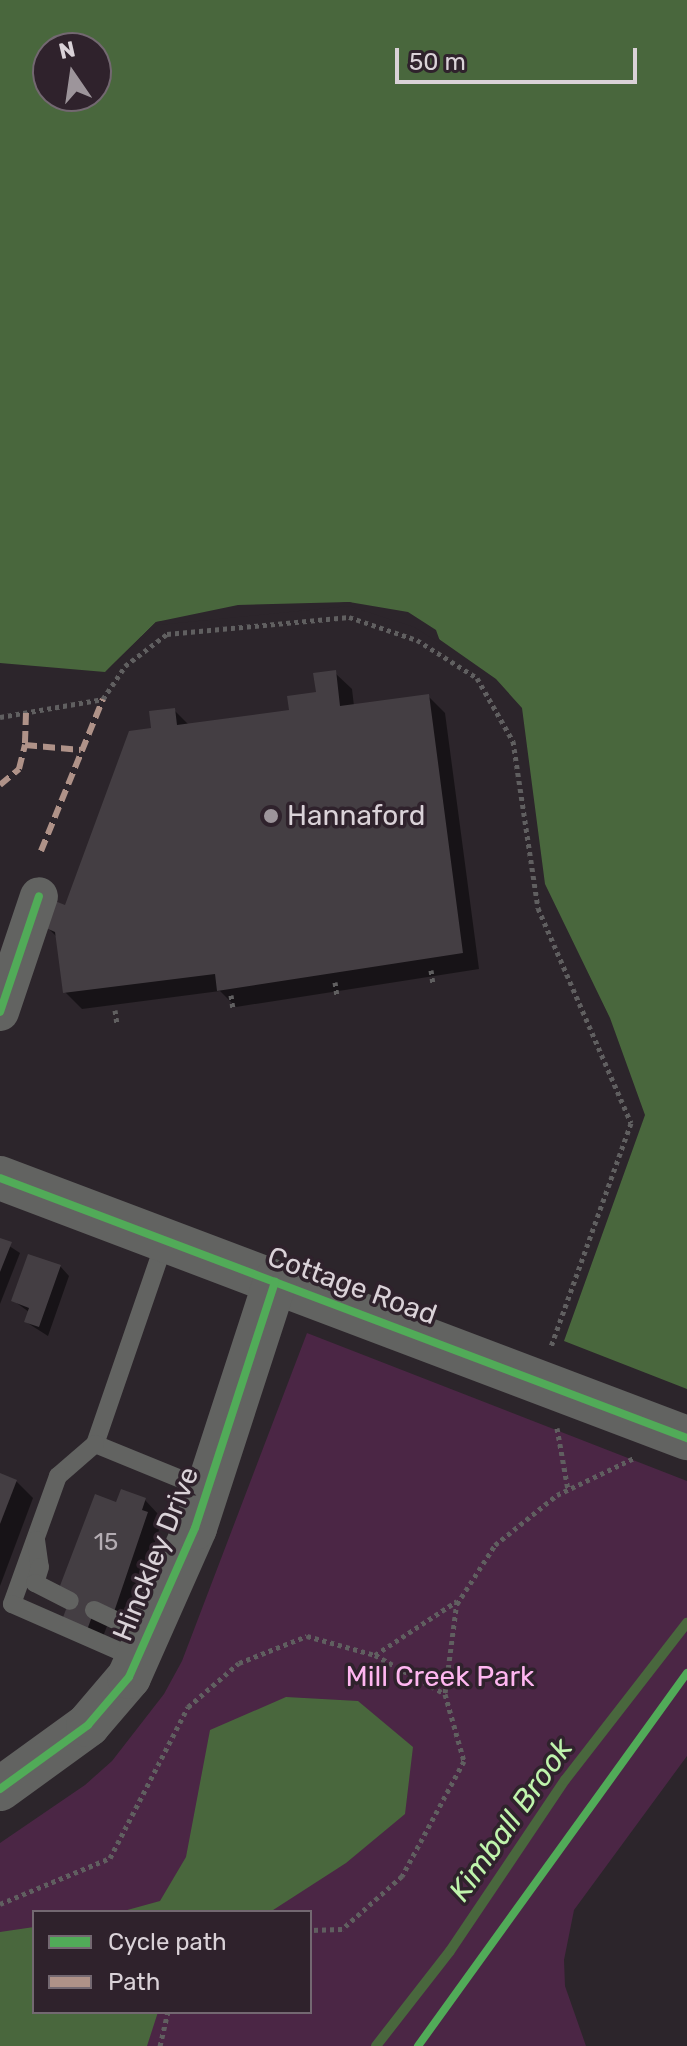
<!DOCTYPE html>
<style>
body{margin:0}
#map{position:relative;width:687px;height:2046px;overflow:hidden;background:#2c252b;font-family:Rubik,sans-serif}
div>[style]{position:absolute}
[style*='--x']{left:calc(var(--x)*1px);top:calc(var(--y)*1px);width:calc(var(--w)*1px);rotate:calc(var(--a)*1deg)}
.green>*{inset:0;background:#4b2645}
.water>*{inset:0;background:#49673d}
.pier>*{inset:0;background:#2c252b}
.shadow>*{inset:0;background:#0007}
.stream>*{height:10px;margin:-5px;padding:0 5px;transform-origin:5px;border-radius:5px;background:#49673d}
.building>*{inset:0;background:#443e43}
.path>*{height:5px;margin-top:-2.5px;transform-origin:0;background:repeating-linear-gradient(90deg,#605f60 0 4px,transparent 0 8px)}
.service>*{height:18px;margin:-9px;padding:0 9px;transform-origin:9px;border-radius:9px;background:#626361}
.minor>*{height:38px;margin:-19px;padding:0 19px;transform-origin:19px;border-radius:19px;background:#626361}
.tertiary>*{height:44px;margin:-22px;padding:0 22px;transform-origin:22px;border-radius:22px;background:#626361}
.quiet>*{height:6px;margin-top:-3px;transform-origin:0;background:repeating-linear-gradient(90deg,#af9288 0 12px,transparent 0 18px)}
.cycleway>*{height:8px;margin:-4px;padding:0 4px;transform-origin:4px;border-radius:4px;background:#51ab58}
.dots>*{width:22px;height:22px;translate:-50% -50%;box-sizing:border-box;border:4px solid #2f222c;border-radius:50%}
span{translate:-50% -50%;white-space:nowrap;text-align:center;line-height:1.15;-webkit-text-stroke:7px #2f222c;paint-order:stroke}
.number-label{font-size:24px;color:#b4adb3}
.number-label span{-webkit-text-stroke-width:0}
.poi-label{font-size:28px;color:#dad2d8}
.left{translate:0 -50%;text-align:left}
.street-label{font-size:28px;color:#dad2d8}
.park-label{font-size:28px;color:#feb6f0}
.water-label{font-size:30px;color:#bff4ac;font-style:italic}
.legend{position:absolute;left:32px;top:1910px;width:280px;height:104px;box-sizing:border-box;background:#2f222c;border:2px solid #736871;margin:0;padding:10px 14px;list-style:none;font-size:24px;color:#dad2d8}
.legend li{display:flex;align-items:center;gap:16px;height:40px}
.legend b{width:40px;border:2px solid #736871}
.north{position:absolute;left:32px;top:32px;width:80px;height:80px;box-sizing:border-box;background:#2f222c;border:2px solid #736871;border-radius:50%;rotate:347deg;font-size:22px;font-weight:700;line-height:32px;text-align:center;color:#dad2d8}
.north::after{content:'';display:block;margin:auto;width:28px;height:36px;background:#9d959b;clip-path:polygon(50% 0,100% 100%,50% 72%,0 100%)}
.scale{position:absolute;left:395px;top:48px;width:242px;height:36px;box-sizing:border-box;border:4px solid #dad2d8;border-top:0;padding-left:10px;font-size:24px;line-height:28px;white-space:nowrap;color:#dad2d8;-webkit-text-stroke:6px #2f222c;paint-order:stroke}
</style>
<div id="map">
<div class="green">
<i style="clip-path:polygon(evenodd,307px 1333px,687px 1481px,687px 1756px,574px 1910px,564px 1960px,565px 1986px,586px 2046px,0 2046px,0 1843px,85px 1785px,112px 1761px,164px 1694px,182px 1661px,307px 1333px,34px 1912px,310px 1912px,310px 2012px,34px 2012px,34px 1912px)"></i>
</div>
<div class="water">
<i style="clip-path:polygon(evenodd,0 0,687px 0,687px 1389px,564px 1341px,645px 1115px,610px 1018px,545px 884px,522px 708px,496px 679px,416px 623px,349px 602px,156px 622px,105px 672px,0 663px,0 0,48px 48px,96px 48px,96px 96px,48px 96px,48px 48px)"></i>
<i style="clip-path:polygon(286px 1697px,358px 1701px,413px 1747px,405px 1814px,346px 1863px,270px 1912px,120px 1912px,160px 1901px,186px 1857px,210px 1730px)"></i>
<i style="clip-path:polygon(34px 1927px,34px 2012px,158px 2012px,147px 2046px,0 2046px,0 1932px)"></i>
</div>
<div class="pier">
<i style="clip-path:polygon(349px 602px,408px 612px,436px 630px,441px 644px,414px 627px,349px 606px,158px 625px,105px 672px,156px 622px,238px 605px)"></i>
</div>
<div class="shadow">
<i style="clip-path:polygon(335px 673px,352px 689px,354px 706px,428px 696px,445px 713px,479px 969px,236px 1007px,220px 991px,82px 1009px,65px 992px,58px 938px,48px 928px,67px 907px,154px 730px,174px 710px,189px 725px,291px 712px,318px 693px)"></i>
<i style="clip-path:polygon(0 1240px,20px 1253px,0 1304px)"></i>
<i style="clip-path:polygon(60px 1266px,69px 1276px,48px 1336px,26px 1322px,29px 1312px,14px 1301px)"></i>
<i style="clip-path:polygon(0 1475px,16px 1481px,33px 1498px,0 1586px)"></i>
<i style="clip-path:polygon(145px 1500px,158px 1514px,155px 1522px,160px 1527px,127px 1624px,110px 1618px,101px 1642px,78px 1633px,118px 1504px)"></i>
</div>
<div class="stream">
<i style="--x:376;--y:2046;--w:120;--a:-52.1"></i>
<i style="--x:450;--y:1951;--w:206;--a:-56.1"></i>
<i style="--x:565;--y:1780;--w:199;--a:-52.2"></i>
</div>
<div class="building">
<i style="clip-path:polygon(336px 670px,340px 706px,429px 694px,463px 953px,217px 991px,215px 974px,63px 993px,55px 932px,46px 928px,55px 901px,65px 905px,129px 731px,151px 728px,149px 711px,175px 708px,177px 725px,289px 710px,287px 696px,316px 692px,313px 673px)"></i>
<i style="clip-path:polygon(0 1238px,12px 1242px,0 1272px)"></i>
<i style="clip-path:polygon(28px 1254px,61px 1265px,39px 1327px,24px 1322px,29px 1308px,11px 1301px)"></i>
<i style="clip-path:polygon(0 1473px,17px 1480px,0 1524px)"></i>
<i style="clip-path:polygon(121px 1489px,146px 1498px,142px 1510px,148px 1512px,114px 1612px,96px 1606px,87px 1630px,62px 1620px,71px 1596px,58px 1591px,95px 1494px,116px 1502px)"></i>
</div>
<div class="path">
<i style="--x:0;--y:717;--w:105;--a:-9.9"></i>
<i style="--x:103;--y:699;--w:40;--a:-56"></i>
<i style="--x:125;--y:666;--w:53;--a:-37.3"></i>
<i style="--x:167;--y:634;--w:183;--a:-5.3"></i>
<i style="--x:349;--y:617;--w:72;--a:18.7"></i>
<i style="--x:417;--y:640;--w:71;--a:32.3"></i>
<i style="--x:477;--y:678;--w:73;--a:60.3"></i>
<i style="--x:513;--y:741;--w:169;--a:81.5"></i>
<i style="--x:538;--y:908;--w:234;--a:66.6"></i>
<i style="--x:631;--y:1123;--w:238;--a:109.7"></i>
<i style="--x:431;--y:970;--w:14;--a:82"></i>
<i style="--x:335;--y:982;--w:15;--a:82"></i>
<i style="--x:231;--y:995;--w:15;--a:82"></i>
<i style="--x:115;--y:1010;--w:14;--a:82"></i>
<i style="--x:557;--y:1428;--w:63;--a:79.9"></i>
<i style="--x:457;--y:1604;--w:70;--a:-57.2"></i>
<i style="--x:495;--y:1545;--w:80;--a:-38.9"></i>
<i style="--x:557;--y:1495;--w:85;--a:-25.7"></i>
<i style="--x:375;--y:1655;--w:98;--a:-33.4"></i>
<i style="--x:457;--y:1601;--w:94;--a:97.4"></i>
<i style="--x:0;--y:1904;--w:119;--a:-22.7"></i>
<i style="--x:110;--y:1858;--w:170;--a:-62.7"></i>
<i style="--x:188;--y:1707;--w:67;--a:-40.8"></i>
<i style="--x:239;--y:1663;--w:73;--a:-21.7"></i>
<i style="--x:307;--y:1636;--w:71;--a:15.6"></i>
<i style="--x:375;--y:1655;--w:80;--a:29.1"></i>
<i style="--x:445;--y:1694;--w:70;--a:74.2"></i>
<i style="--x:464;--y:1761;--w:131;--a:118.3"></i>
<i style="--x:402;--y:1876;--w:80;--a:138.5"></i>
<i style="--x:342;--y:1929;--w:32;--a:178"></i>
<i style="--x:160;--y:2046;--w:35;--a:-77"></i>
</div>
<div class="service">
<i style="--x:165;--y:1241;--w:215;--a:109"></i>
<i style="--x:95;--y:1444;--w:122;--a:22.2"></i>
<i style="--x:95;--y:1444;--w:49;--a:139.1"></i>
<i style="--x:58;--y:1476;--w:136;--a:109.8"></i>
<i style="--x:12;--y:1604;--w:137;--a:23.7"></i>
<i style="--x:36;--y:1540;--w:27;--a:82"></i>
<i style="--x:40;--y:1567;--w:17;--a:107"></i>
<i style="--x:35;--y:1583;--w:39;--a:27"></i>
<i style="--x:94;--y:1610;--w:61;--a:25.3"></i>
</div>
<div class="minor">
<i style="--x:0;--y:1012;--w:122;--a:-71.4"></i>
</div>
<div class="tertiary">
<i style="--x:0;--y:1178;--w:735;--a:20.73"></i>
<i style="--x:0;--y:1789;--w:109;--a:-36"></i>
<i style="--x:88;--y:1725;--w:63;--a:-49.5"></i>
<i style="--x:129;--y:1677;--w:163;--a:-66.1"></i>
<i style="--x:195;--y:1528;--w:259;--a:-72"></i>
</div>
<div class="quiet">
<i style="--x:26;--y:713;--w:32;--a:92"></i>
<i style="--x:25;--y:745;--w:56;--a:5.1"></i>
<i style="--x:0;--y:785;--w:25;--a:-40"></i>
<i style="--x:19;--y:769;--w:25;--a:-76"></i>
<i style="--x:41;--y:851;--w:164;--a:-67.8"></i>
</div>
<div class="cycleway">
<i style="--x:0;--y:1012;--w:122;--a:-71.4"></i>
<i style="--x:0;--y:1178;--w:735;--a:20.73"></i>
<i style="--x:0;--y:1789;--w:109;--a:-36"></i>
<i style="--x:88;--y:1725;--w:63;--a:-49.5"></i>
<i style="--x:129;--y:1677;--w:163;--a:-66.1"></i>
<i style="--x:195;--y:1528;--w:259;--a:-72"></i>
<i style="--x:418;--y:2046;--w:460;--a:-54.2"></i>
</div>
<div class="dots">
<i style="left:271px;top:816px;background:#9d959b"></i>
</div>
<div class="number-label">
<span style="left:106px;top:1543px">15</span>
</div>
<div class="poi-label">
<span class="left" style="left:287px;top:816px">Hannaford</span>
</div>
<div class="street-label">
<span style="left:352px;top:1286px;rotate:20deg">Cottage Road</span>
<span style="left:156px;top:1554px;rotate:-68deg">Hinckley Drive</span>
</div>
<div class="park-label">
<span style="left:440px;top:1677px">Mill Creek Park</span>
</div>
<div class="water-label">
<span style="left:511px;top:1820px;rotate:-55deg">Kimball Brook</span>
</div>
<ul class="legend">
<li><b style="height:10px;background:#51ab58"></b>Cycle path</li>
<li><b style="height:10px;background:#af9288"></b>Path</li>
</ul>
<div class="north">N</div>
<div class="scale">50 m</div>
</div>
